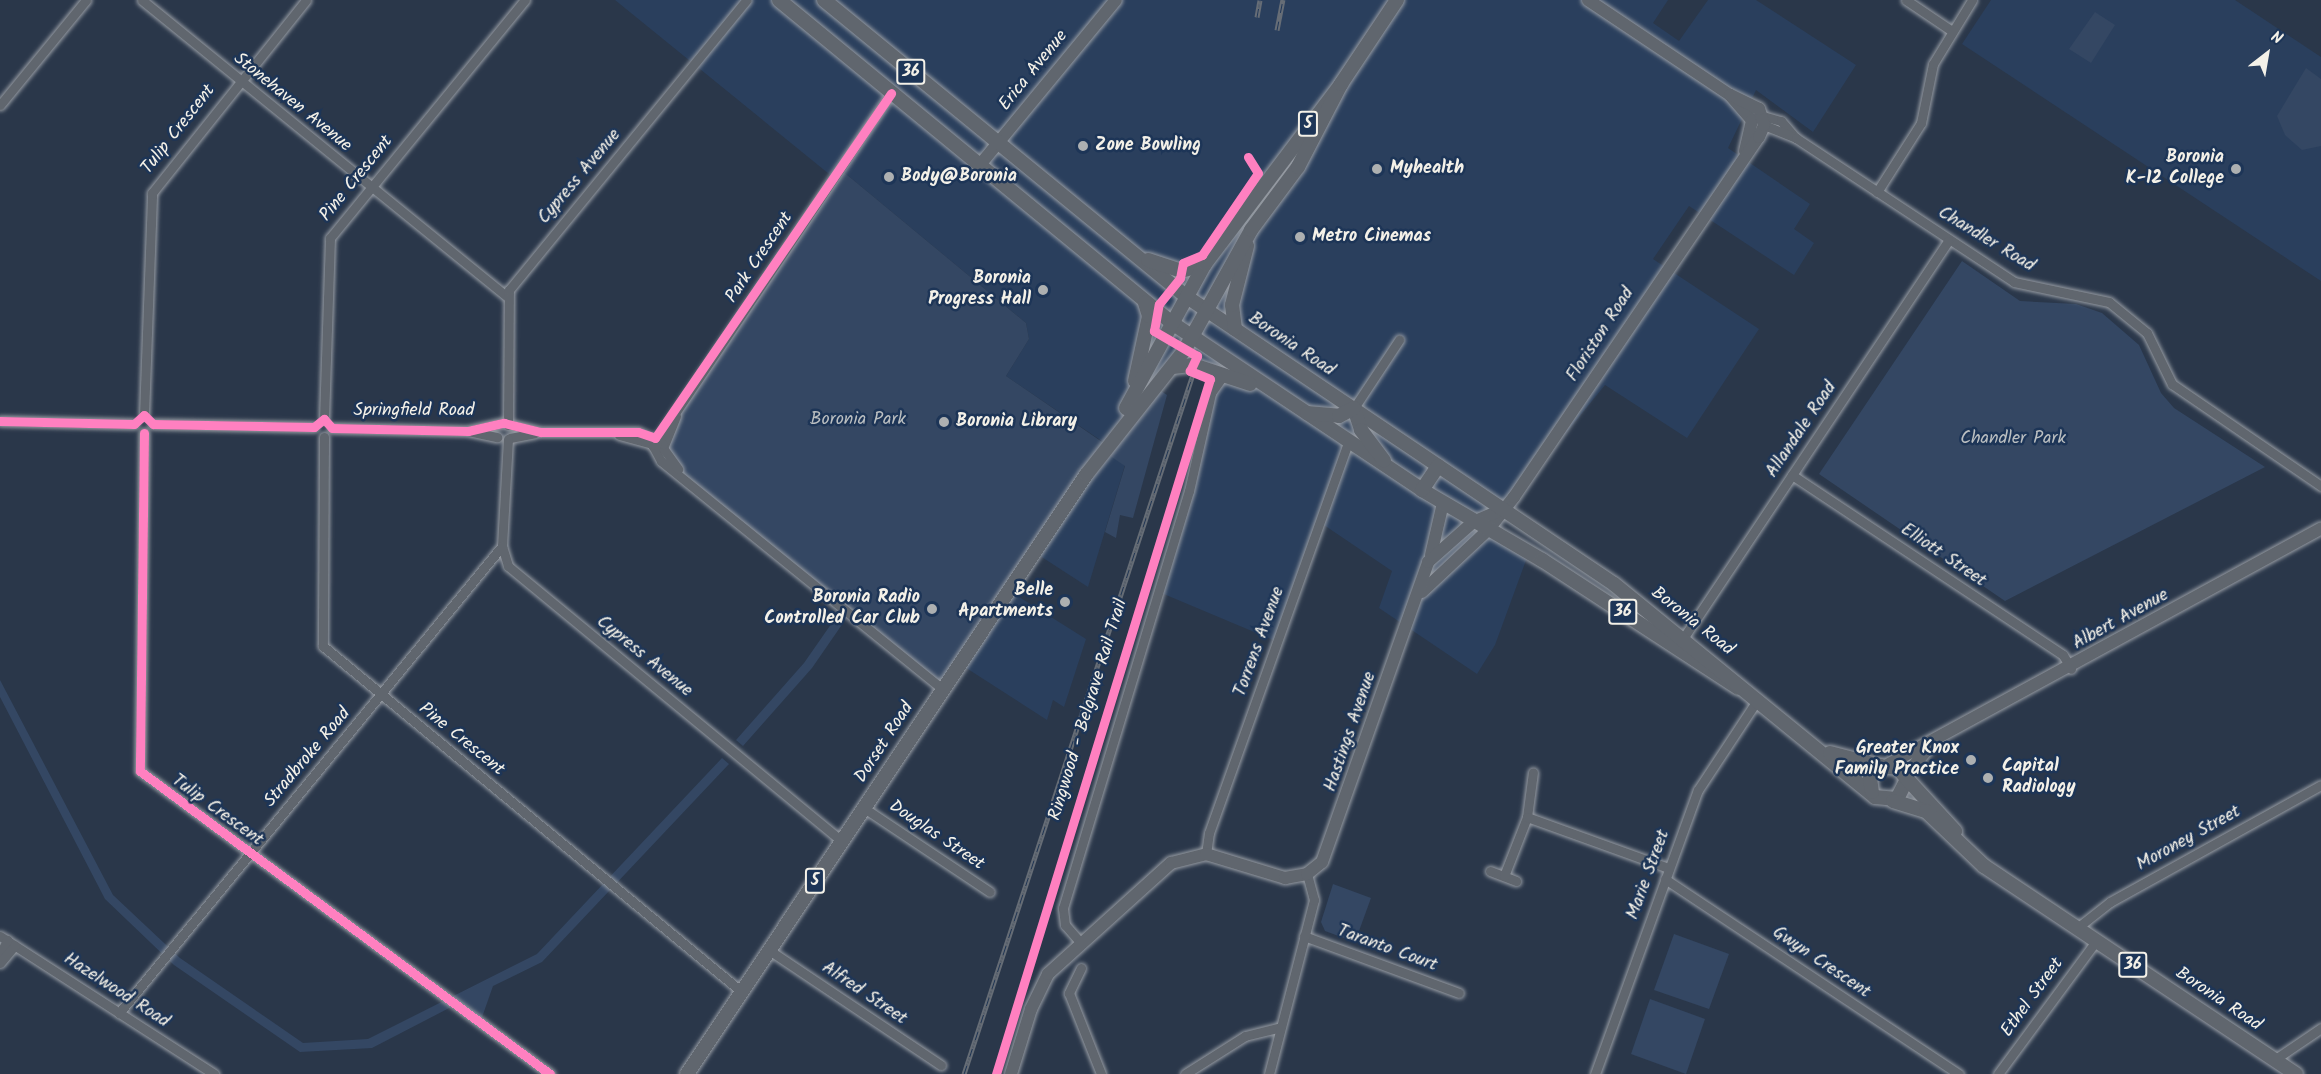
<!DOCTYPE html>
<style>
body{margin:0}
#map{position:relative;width:2321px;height:1074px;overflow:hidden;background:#2a374a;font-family:Kalam,sans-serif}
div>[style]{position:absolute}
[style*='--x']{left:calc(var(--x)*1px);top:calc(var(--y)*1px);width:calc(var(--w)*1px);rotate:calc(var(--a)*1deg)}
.built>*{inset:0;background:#2a3f5d}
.green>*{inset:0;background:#344763}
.roads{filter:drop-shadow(0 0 2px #979ca3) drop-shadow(0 0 2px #979ca3)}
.street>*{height:9px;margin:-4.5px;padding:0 4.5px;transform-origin:4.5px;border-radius:4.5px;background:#60666e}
.secondary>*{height:12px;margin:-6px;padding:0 6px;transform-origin:6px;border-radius:6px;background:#60666e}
.primary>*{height:14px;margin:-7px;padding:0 7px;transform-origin:7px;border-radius:7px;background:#60666e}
.rail>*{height:5px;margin-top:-2.5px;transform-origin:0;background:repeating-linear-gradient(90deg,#1d3557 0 9px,#666d76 0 18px);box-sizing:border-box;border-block:2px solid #666d76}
.cycleway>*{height:9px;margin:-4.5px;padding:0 4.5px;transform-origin:4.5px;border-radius:4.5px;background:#ff80c0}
.dots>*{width:16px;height:16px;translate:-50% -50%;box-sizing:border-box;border:3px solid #1d3557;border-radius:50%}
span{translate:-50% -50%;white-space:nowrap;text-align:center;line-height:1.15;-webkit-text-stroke:5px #1d3557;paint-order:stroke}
.shield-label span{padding:2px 4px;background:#1d3557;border:2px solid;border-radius:4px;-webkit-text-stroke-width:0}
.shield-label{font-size:16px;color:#f4f1e8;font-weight:700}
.street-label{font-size:18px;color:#f4f1e8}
.poi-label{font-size:18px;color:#f4f1e8;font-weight:700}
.left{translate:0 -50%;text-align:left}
.right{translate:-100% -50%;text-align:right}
.park-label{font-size:18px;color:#bbbfc1}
.north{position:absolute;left:2237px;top:24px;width:60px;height:60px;-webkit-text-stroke:4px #1d3557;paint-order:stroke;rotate:31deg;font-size:16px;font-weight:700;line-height:24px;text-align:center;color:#f4f1e8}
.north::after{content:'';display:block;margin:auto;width:21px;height:27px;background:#f4f1e8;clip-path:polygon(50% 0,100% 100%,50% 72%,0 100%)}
</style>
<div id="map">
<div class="built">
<i style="clip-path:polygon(615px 0,1668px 0,1653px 23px,1679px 41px,1708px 0,1756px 0,1856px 65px,1813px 132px,1756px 90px,1728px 148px,1810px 204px,1794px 229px,1814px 243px,1794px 275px,1689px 206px,1653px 259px,1759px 329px,1687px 438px,1605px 385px,1504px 509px,1488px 530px,1529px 552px,1495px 645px,1477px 674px,1379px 608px,1392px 571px,1321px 523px,1278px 642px,1159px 592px,1220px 377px,1181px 364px,1109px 446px,1006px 376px,1029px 339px,1026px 323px,840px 169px,834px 178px)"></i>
<i style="clip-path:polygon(1991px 0,2235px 0,2321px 57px,2321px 281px,1962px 44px)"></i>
<i style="clip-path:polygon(1104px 452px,1125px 465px,1088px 587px,1034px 552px)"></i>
<i style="clip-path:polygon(1008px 590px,1086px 639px,1064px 707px,1053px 700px,1047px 720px,960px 664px)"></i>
</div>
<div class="green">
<i style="clip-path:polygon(2095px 12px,2115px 25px,2091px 63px,2069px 49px)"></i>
<i style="clip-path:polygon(2306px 68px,2321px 79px,2321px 146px,2302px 150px,2285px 135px,2277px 116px)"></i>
<i style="clip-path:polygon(840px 169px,1026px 323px,1029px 339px,1006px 376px,1108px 446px,1158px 389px,1167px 395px,1133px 518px,1120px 515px,1116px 538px,1105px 532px,1125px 466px,1104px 452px,943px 689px,850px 613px,812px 668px,743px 746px,736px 740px,804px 663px,843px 607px,664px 459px,658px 445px)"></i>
<i style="clip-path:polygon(1962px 261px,2020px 301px,2076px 304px,2102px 313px,2139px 345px,2161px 393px,2174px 408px,2265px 467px,2005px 601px,1819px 474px)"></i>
<i style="clip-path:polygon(0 680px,113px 895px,180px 958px,303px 1043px,368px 1039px,537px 954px,722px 758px,729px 764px,542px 962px,493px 986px,480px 1023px,455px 1005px,372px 1048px,300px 1052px,174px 965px,105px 899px,0 697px)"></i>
<i style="clip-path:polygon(1333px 884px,1371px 898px,1355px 942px,1325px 931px,1321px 922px)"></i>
<i style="clip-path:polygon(1674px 934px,1729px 954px,1709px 1009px,1654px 990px)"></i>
<i style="clip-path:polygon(1650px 999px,1705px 1019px,1686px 1074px,1631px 1054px)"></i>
</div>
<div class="roads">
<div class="street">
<i style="--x:142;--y:0;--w:469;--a:39.1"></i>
<i style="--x:1906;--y:0;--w:55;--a:34"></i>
<i style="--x:891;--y:93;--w:426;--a:124"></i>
<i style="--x:653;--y:446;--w:17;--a:62"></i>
<i style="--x:661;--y:461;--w:363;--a:39"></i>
<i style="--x:0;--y:105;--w:136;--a:-50.7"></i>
<i style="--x:1763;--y:116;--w:19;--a:16"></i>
<i style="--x:1781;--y:121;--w:23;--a:49"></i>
<i style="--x:1764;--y:125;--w:35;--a:22"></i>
<i style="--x:1796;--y:138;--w:261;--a:33.4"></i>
<i style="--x:2014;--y:282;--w:97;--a:11.9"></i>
<i style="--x:2109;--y:302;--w:49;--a:39.2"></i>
<i style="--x:2147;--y:333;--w:57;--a:63.9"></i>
<i style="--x:2172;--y:384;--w:181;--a:34.4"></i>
<i style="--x:1877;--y:192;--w:82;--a:-57.5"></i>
<i style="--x:1921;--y:123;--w:60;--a:-78.5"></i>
<i style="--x:1933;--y:64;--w:75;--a:-58.6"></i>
<i style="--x:1354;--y:408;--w:82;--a:-56.5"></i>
<i style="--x:144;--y:415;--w:222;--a:-87.9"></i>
<i style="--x:152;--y:193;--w:247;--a:-51.4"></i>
<i style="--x:676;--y:416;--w:35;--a:112"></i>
<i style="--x:663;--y:448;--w:26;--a:54"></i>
<i style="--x:324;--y:419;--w:181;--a:-88.1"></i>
<i style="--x:330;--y:238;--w:308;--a:-50.7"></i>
<i style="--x:0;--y:421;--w:134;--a:1.3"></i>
<i style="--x:153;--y:424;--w:161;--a:1.1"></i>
<i style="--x:508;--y:425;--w:135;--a:-89.6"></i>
<i style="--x:509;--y:290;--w:375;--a:-50.7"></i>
<i style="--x:332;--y:428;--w:136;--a:1.3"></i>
<i style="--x:468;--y:431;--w:30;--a:12"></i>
<i style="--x:468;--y:431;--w:37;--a:-13"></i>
<i style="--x:504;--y:423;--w:38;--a:14"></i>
<i style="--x:541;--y:432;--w:97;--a:0"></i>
<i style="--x:638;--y:432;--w:28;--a:26"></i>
<i style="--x:144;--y:433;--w:338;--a:90.7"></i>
<i style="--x:140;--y:771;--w:510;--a:36.47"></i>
<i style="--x:619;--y:435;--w:39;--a:15"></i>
<i style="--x:324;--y:437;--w:209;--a:90.3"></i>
<i style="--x:323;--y:646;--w:543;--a:39.55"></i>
<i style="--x:510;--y:438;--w:25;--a:-11"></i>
<i style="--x:508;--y:439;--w:107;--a:93.2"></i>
<i style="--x:502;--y:546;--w:21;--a:73"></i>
<i style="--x:508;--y:566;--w:433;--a:39.5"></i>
<i style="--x:1792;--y:475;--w:325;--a:33.6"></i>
<i style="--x:2063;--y:655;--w:16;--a:60"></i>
<i style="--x:1684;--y:637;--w:476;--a:-56.3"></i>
<i style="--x:864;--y:808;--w:151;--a:33.7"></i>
<i style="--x:1527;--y:817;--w:45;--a:-82.4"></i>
<i style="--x:1206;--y:854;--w:21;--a:-82"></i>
<i style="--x:1209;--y:833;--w:415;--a:-70.4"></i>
<i style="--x:1490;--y:871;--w:28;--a:21"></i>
<i style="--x:1504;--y:876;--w:63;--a:-68.7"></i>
<i style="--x:1527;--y:817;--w:151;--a:19.8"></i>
<i style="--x:1665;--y:879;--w:353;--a:33.6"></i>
<i style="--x:2077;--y:928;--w:42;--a:-38.2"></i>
<i style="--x:2110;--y:902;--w:241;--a:-29"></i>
<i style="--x:0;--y:936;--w:255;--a:32.8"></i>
<i style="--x:1304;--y:936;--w:165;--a:20.2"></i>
<i style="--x:1080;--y:942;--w:23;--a:-131"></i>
<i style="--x:1065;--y:925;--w:17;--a:-97"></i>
<i style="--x:1063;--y:908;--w:436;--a:-73.2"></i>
<i style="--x:1189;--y:491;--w:100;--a:-77.3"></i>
<i style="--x:1211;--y:393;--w:24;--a:-55"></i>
<i style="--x:769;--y:950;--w:207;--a:33.8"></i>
<i style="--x:0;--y:954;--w:16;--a:-63"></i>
<i style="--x:0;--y:963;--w:23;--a:-50"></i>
<i style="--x:1081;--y:968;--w:28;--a:116"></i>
<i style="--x:1069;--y:993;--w:87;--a:68.4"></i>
<i style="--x:119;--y:1013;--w:604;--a:-50.64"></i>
<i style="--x:2274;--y:1060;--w:57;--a:-34.2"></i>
<i style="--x:1185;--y:1074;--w:71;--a:-32.3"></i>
<i style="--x:1245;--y:1036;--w:36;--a:-14"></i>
<i style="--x:1269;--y:1074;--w:180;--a:-75.5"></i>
<i style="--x:1314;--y:900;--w:27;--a:-105"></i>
<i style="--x:1595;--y:1074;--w:302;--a:-70.1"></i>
<i style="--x:1698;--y:790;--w:109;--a:-56.6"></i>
<i style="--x:1998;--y:1074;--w:165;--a:-53.6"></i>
</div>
<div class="secondary">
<i style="--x:1588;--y:0;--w:171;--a:33.8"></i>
<i style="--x:1730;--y:95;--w:33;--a:49"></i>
<i style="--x:1745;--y:151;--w:32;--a:-77"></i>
<i style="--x:979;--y:166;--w:215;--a:-50.5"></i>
<i style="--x:1431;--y:555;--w:53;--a:-77"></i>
<i style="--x:1422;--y:592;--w:91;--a:-43.2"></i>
<i style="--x:1488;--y:530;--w:42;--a:-51.8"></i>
<i style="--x:1514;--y:497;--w:435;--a:-55.8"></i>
<i style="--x:1759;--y:137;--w:13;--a:-67"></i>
<i style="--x:1764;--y:125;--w:17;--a:-107"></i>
<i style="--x:1759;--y:109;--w:32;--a:-154"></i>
<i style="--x:1889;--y:764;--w:492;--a:-28.6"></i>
<i style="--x:1905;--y:776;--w:35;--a:-50"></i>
<i style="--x:1011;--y:1074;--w:68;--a:-72.9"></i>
<i style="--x:1031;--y:1009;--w:39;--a:-64"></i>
<i style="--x:1048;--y:974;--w:166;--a:-42.1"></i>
<i style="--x:1171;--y:863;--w:36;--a:-14"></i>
<i style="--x:1206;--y:854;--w:83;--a:16.9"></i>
<i style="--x:1285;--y:878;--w:22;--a:-10"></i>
<i style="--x:1307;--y:874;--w:19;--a:-39"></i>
<i style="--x:1322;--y:862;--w:318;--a:-70.5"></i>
<i style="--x:1428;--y:562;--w:60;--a:-41.6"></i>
<i style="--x:1473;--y:522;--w:34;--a:-23"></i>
</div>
<div class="primary">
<i style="--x:779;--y:0;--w:509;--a:39.42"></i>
<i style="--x:1172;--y:323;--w:301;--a:33.7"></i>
<i style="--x:1422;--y:490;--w:139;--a:30.3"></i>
<i style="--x:1542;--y:560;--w:234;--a:33.1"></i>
<i style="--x:824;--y:0;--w:469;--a:39.3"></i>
<i style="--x:1187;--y:297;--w:514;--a:33.91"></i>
<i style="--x:1614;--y:584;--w:337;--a:39.2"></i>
<i style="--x:1875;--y:797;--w:22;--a:5"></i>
<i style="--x:1897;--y:799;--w:22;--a:-63"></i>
<i style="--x:1907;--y:779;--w:14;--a:-129"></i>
<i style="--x:1898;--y:768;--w:18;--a:-174"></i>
<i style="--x:1880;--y:766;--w:16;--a:130"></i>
<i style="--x:1870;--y:778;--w:14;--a:82"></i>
<i style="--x:1148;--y:260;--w:35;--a:18"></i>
<i style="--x:1181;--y:271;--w:25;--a:-16"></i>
<i style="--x:1235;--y:329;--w:24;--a:-97"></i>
<i style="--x:1232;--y:305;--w:61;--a:-75.7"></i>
<i style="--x:1173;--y:367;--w:20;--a:-6"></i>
<i style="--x:1193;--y:365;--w:60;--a:18.4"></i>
<i style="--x:1135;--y:381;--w:66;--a:-77.8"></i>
<i style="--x:1149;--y:316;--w:14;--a:-107"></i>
<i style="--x:1126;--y:408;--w:164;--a:-61.3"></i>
<i style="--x:1205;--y:264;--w:226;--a:-52.9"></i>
<i style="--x:1354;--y:408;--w:23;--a:72"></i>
<i style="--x:1361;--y:430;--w:38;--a:53"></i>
<i style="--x:1307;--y:413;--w:32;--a:5"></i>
<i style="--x:1339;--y:416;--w:17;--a:-28"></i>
<i style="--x:1422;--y:490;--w:29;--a:-56"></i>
<i style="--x:1830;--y:753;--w:52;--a:14.6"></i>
<i style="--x:1907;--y:779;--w:71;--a:47.3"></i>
<i style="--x:1893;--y:801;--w:34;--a:17"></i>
<i style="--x:1926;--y:811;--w:80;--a:43.5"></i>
<i style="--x:1984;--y:866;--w:375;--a:33.7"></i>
<i style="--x:687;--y:1074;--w:720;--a:-56.33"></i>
<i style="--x:1086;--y:475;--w:158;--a:-51.7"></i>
<i style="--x:1184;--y:351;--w:138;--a:-61"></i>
<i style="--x:1251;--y:230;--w:79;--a:-53.3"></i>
<i style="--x:1298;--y:167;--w:93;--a:-62.6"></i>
<i style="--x:1341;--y:84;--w:101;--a:-56.3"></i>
</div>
</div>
<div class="rail">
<i style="--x:1257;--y:17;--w:17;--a:-80"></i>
<i style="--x:1277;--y:30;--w:31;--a:-79"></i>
<i style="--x:964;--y:1074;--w:737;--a:-71.88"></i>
</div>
<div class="cycleway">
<i style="--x:0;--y:421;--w:134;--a:1.3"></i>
<i style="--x:134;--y:424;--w:13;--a:-42"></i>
<i style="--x:144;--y:415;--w:13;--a:45"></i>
<i style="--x:153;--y:424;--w:161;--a:1.1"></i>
<i style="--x:314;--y:427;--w:13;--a:-39"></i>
<i style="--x:324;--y:419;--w:12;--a:48"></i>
<i style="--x:332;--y:428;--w:136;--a:1.3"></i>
<i style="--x:468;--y:431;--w:37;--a:-13"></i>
<i style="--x:504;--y:423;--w:38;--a:14"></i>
<i style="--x:541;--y:432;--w:97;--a:0"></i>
<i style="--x:638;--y:432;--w:18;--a:19"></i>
<i style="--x:655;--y:438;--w:418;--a:-55.6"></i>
<i style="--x:144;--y:433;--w:338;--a:90.7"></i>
<i style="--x:140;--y:771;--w:510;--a:36.47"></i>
<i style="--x:996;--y:1074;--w:727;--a:-72.89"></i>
<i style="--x:1210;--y:379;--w:22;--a:-158"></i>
<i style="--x:1190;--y:371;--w:17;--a:-65"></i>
<i style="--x:1197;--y:356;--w:50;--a:-149.8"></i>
<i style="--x:1154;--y:331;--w:27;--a:-80"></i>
<i style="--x:1159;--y:304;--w:33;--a:-51"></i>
<i style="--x:1180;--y:278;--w:15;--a:-79"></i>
<i style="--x:1183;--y:263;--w:21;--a:-23"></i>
<i style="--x:1202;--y:255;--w:99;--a:-55.7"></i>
<i style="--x:1258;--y:173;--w:19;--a:-122"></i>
</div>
<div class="dots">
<i style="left:1083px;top:146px;background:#adb0b1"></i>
<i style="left:1377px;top:169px;background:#adb0b1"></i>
<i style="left:2236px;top:169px;background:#adb0b1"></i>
<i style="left:889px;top:177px;background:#adb0b1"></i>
<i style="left:1300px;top:237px;background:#adb0b1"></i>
<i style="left:1043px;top:290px;background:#adb0b1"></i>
<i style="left:944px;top:422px;background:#adb0b1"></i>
<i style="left:1065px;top:602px;background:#adb0b1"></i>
<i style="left:932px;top:609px;background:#adb0b1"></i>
<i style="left:1971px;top:760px;background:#adb0b1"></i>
<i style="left:1988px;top:778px;background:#adb0b1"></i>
</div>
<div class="shield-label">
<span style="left:911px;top:72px">36</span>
<span style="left:1308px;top:124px">5</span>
<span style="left:1623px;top:612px">36</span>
<span style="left:815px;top:881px">5</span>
<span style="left:2133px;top:965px">36</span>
</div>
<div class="street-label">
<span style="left:1034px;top:71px;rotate:-51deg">Erica Avenue</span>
<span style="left:292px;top:103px;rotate:39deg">Stonehaven Avenue</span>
<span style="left:179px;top:130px;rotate:-52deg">Tulip Crescent</span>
<span style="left:580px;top:177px;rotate:-50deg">Cypress Avenue</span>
<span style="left:357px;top:179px;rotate:-51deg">Pine Crescent</span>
<span style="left:1986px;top:240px;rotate:31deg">Chandler Road</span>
<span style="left:760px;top:258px;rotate:-56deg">Park Crescent</span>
<span style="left:1601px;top:335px;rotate:-57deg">Floriston Road</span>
<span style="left:1291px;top:345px;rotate:34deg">Boronia Road</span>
<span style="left:414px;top:411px">Springfield Road</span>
<span style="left:1802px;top:430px;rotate:-56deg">Allandale Road</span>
<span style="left:1943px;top:556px;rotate:34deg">Elliott Street</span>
<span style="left:2121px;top:620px;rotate:-29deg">Albert Avenue</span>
<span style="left:1692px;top:622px;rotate:38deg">Boronia Road</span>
<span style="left:1260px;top:642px;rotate:-70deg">Torrens Avenue</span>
<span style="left:644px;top:657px;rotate:39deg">Cypress Avenue</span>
<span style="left:1089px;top:710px;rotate:-73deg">Ringwood - Belgrave Rail Trail</span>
<span style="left:1351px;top:732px;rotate:-71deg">Hastings Avenue</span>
<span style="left:461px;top:740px;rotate:39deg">Pine Crescent</span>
<span style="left:885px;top:743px;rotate:-57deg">Dorset Road</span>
<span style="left:308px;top:758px;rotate:-50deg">Stradbroke Road</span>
<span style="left:217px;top:811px;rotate:36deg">Tulip Crescent</span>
<span style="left:936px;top:836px;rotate:34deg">Douglas Street</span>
<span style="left:2189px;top:839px;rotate:-29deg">Moroney Street</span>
<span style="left:1649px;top:875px;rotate:-70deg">Marie Street</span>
<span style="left:1387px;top:949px;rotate:20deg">Taranto Court</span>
<span style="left:1821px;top:963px;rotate:34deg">Gwyn Crescent</span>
<span style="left:116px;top:991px;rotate:33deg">Hazelwood Road</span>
<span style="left:864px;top:994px;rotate:34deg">Alfred Street</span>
<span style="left:2033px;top:998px;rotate:-54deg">Ethel Street</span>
<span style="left:2218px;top:1000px;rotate:34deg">Boronia Road</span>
</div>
<div class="poi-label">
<span class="left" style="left:1095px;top:146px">Zone Bowling</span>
<span class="right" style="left:2224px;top:169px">Boronia<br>K-12 College</span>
<span class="left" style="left:1390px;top:169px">Myhealth</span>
<span class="left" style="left:901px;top:177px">Body@Boronia</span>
<span class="left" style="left:1312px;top:237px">Metro Cinemas</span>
<span class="right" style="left:1031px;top:290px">Boronia<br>Progress Hall</span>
<span class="left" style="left:956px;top:422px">Boronia Library</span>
<span class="right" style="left:1053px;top:602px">Belle<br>Apartments</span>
<span class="right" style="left:920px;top:609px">Boronia Radio<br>Controlled Car Club</span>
<span class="right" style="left:1959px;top:760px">Greater Knox<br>Family Practice</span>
<span class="left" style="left:2002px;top:778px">Capital<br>Radiology</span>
</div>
<div class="park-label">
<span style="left:858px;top:420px">Boronia Park</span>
<span style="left:2013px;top:439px">Chandler Park</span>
</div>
<div class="north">N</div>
</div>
